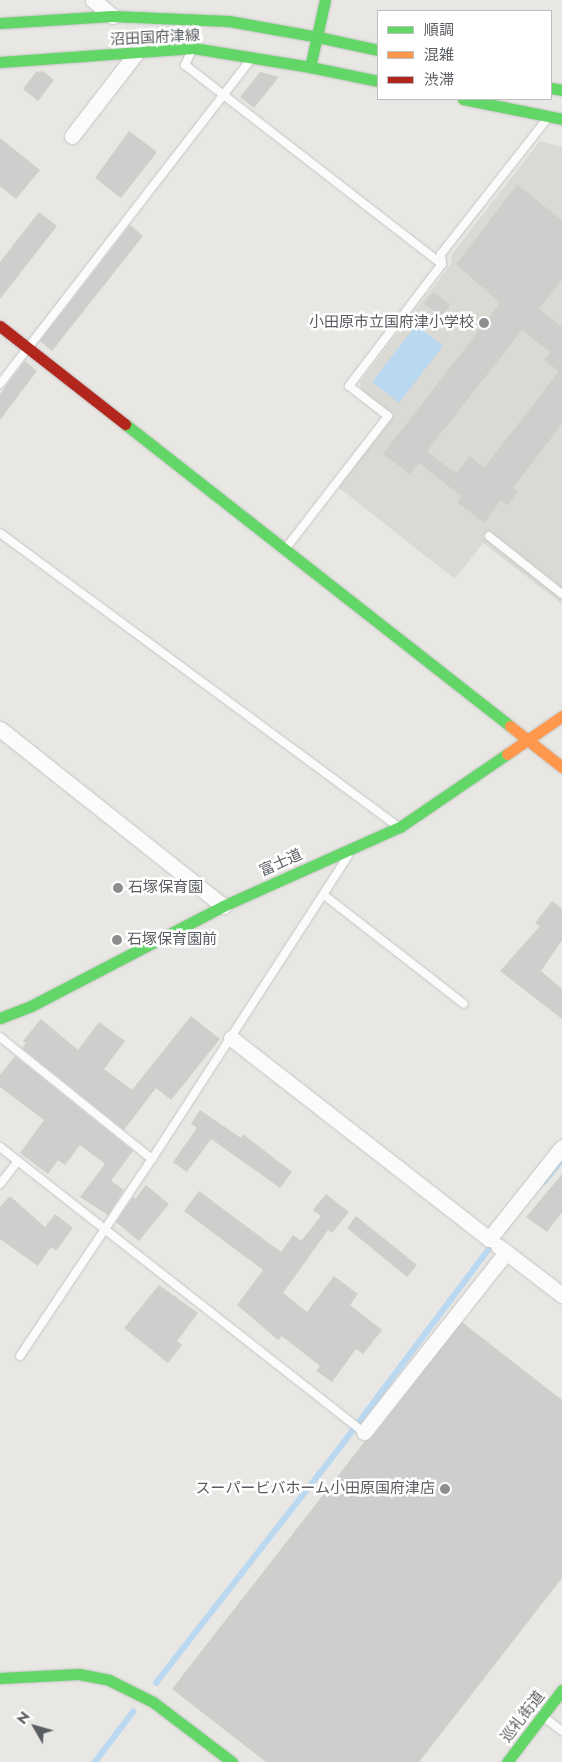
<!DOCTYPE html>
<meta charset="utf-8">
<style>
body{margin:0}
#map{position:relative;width:562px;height:1762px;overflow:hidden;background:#e8e7e3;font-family:Jost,"Noto Sans JP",sans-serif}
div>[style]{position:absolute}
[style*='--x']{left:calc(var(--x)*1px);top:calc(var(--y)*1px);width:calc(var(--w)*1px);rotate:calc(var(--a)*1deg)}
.education>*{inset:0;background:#dbd9d3}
.water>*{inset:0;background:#bad8ef}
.stream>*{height:5.5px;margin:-2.75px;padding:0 2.75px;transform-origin:2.75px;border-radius:2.75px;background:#bad8ef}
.building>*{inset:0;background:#cfcecc}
.roads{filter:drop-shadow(0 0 1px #c5c5c5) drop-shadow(0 0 1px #c5c5c5)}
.lane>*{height:8px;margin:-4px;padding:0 4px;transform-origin:4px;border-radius:4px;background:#fcfbfb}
.street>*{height:15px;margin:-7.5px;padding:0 7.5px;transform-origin:7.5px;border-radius:7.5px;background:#fcfbfb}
.fast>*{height:11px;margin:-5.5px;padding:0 5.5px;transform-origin:5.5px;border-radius:5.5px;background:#63d668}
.slow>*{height:11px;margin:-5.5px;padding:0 5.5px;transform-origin:5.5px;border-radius:5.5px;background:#ff974d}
.jam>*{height:11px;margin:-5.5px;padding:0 5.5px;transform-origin:5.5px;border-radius:5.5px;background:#b3261e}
.dots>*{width:14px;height:14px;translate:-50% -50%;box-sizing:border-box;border:2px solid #fff;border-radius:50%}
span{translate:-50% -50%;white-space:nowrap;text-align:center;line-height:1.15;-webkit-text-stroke:5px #fff;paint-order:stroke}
.street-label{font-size:15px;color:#595c60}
.poi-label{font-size:15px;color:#595c60}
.right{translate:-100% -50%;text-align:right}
.left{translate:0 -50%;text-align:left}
.legend{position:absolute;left:377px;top:10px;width:175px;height:90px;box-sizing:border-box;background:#fff;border:1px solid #bdbebf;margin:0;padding:6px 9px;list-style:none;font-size:15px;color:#595c60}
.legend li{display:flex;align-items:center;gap:10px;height:25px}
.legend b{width:25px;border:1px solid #bdbebf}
.north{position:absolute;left:10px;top:1702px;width:50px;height:50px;-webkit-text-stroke:4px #fff;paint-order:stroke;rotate:308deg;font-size:14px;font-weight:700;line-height:20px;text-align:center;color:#595c60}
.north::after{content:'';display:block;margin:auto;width:18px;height:22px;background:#595c60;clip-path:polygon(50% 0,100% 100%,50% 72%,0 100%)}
</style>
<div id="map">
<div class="education">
<i style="clip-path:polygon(540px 141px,562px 147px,562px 604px,483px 543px,455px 579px,338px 487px,394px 415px,361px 390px,360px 382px,451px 264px,452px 254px)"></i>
</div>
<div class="water">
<i style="clip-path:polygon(416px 325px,443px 346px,399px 403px,372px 382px)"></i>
</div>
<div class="stream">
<i style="--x:544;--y:1182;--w:28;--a:-51"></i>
<i style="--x:156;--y:1683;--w:301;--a:-52"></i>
<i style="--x:341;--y:1446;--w:256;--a:-53.1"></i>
<i style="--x:95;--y:1762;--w:63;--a:-52.8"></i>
</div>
<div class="building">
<i style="clip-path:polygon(43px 71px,54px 80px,38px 101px,23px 89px,36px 72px)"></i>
<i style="clip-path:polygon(260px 72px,279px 77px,254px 108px,240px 97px)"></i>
<i style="clip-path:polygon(129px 131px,157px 152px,121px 198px,95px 178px)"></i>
<i style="clip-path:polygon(0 138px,40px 170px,16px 199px,0 186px)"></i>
<i style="clip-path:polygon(evenodd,517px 185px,562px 220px,562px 280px,539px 309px,562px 327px,562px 424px,513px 488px,518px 492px,507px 505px,501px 500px,484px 523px,457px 502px,461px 496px,419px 463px,410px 474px,383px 454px,500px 303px,456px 264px,517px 185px,522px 330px,550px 352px,544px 360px,559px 371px,484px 468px,470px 456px,456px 474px,427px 451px,522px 330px)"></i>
<i style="clip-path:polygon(39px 212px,57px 226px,0 299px,0 262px)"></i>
<i style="clip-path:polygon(130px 225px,143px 236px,52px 351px,40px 341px)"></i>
<i style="clip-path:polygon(433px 292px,450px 305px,441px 317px,424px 304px)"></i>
<i style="clip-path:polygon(25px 361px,37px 371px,0 420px,0 394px)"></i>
<i style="clip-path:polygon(552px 901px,562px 909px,562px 940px,541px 971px,562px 989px,562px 1019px,500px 971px,540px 926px,535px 923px)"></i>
<i style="clip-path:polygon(191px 1016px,220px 1039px,171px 1100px,156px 1088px,124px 1130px,22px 1048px,26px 1043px,23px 1041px,41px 1019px,78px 1050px,99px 1022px,125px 1041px,104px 1069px,132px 1090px)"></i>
<i style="clip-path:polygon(15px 1056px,133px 1151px,111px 1181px,124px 1190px,108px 1215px,80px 1197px,105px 1164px,80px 1145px,65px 1165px,58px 1160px,48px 1174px,20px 1153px,44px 1120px,0 1087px,0 1075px)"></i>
<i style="clip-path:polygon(200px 1110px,241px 1138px,243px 1134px,292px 1172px,280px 1188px,211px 1139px,187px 1172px,173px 1162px,197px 1128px,191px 1124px)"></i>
<i style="clip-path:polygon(562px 1174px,562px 1212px,547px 1232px,526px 1217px)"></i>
<i style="clip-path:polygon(146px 1185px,169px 1204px,139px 1241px,116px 1222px,133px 1197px,135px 1199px)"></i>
<i style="clip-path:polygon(199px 1191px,281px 1252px,293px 1235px,301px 1241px,321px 1216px,313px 1210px,326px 1194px,349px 1212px,332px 1233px,328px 1230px,283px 1293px,307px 1312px,334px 1276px,358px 1294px,350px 1305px,382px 1330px,363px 1354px,356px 1349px,332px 1382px,316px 1371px,320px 1366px,282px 1336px,278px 1340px,237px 1305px,263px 1270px,184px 1211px)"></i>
<i style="clip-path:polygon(10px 1196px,45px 1227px,55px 1214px,73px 1228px,56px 1251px,51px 1247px,38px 1266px,0 1239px,0 1207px)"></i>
<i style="clip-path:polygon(356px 1216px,417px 1265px,407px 1277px,347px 1228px)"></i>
<i style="clip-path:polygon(159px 1285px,198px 1313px,177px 1341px,182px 1345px,168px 1363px,124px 1328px)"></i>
<i style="clip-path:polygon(462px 1322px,562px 1400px,562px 1578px,419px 1762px,266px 1762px,172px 1689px,365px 1441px,371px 1438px)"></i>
</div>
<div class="roads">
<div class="lane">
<i style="--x:192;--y:50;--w:17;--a:115"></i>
<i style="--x:185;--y:65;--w:325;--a:37.8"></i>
<i style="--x:0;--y:384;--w:411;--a:-52.3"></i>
<i style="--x:0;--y:533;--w:493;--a:36.4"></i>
<i style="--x:489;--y:536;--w:93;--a:38.5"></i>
<i style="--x:286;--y:548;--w:167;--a:-52.3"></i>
<i style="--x:388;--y:416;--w:49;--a:-142.4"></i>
<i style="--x:349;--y:386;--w:153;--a:-52.7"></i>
<i style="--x:442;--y:264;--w:10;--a:-96"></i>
<i style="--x:441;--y:254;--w:170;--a:-51.9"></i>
<i style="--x:324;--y:895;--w:177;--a:37.9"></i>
<i style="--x:0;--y:1037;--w:195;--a:38.8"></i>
<i style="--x:0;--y:1147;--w:462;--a:38.1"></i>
<i style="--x:0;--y:1184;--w:29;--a:-52"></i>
<i style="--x:20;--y:1356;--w:237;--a:-56.2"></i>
<i style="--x:152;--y:1159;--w:361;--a:-57.1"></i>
<i style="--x:544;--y:1717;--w:23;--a:38"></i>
</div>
<div class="street">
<i style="--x:93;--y:0;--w:25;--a:40"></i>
<i style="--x:72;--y:136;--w:106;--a:-52.3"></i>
<i style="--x:0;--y:729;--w:285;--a:38.4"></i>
<i style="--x:231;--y:1038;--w:327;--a:37.9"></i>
<i style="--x:489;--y:1239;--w:117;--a:-51.6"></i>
<i style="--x:498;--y:1246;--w:81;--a:37.4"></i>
<i style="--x:364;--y:1432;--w:229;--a:-51.7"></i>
</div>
<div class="fast">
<i style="--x:325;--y:0;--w:69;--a:102.6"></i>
<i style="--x:310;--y:67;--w:69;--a:11.6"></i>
<i style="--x:0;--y:23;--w:112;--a:-3.6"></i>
<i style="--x:112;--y:16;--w:117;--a:2.4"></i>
<i style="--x:229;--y:21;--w:90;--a:10.2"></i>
<i style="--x:318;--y:37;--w:61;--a:12.2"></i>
<i style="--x:0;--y:62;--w:194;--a:-4.1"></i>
<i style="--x:193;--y:48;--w:119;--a:9.2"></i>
<i style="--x:551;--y:88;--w:11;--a:10"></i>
<i style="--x:463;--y:99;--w:101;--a:11.4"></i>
<i style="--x:125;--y:424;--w:489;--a:38.1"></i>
<i style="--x:0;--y:1018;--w:33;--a:-21"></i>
<i style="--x:31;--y:1006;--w:216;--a:-27.5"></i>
<i style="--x:223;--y:906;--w:194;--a:-24.1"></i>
<i style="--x:400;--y:827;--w:130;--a:-34.3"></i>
<i style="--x:0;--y:1678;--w:79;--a:-2.9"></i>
<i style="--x:79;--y:1674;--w:31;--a:11"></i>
<i style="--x:109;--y:1680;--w:49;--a:26.6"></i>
<i style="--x:153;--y:1702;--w:99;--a:37.2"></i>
<i style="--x:507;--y:1762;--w:91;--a:-52.6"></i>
</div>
<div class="slow">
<i style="--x:510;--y:726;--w:66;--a:38.3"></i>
<i style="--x:507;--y:754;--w:67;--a:-34.6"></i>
</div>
<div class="jam">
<i style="--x:0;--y:326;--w:159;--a:38.1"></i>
</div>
</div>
<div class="dots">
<i style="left:484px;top:323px;background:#8b8d8e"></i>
<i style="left:118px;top:888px;background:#8b8d8e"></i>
<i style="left:117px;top:940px;background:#8b8d8e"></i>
<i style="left:445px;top:1489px;background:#8b8d8e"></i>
</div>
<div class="street-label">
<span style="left:155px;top:38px;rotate:-3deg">沼田国府津線</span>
<span style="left:281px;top:863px;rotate:-24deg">富士道</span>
<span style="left:523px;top:1717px;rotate:-52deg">巡礼街道</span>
</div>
<div class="poi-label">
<span class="right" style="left:474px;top:323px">小田原市立国府津小学校</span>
<span class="left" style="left:128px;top:888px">石塚保育園</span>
<span class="left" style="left:127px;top:940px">石塚保育園前</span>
<span class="right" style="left:435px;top:1489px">スーパービバホーム小田原国府津店</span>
</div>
<ul class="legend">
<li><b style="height:6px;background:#63d668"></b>順調</li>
<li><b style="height:6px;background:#ff974d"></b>混雑</li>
<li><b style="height:6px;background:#b3261e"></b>渋滞</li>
</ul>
<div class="north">N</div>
</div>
